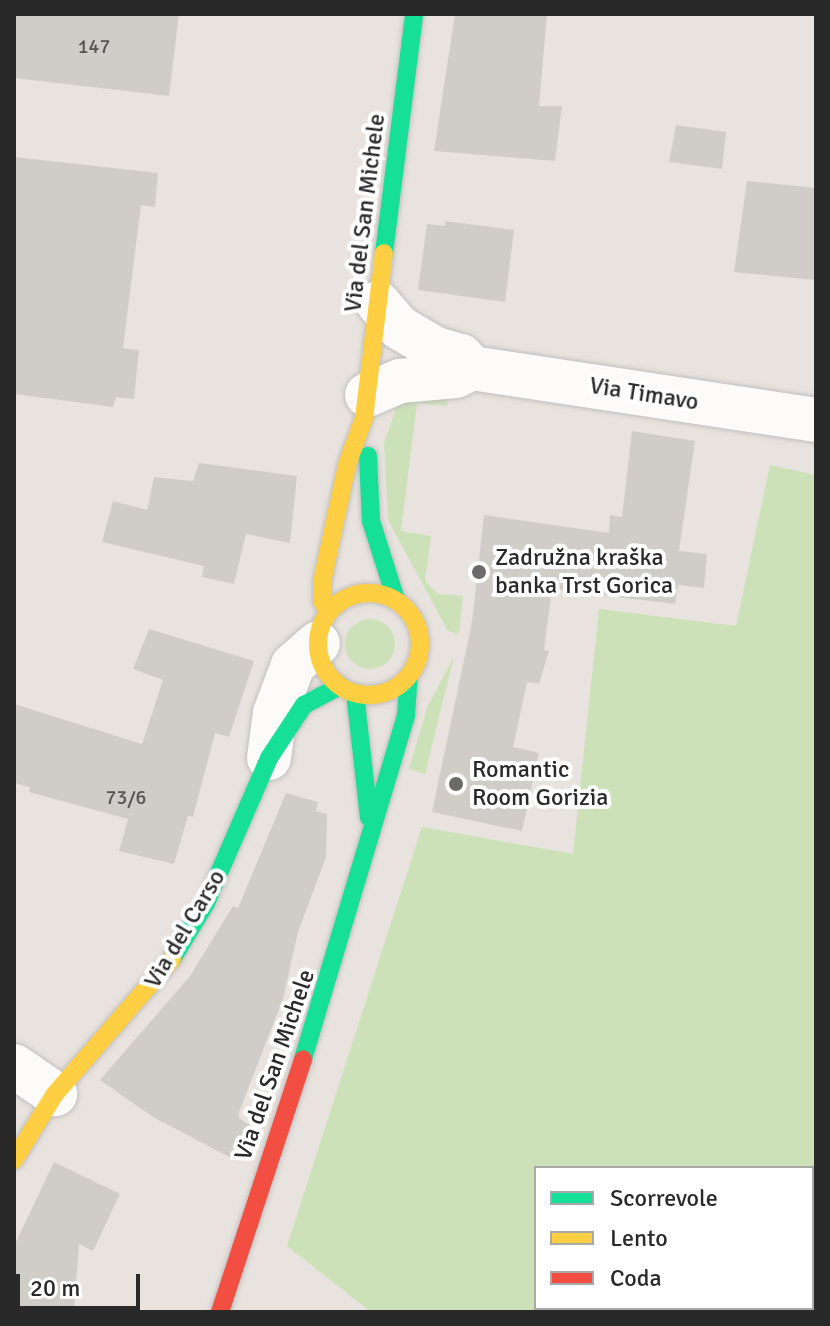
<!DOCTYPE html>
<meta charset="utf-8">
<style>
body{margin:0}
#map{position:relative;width:830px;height:1326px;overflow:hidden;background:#e8e3de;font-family:Signika,sans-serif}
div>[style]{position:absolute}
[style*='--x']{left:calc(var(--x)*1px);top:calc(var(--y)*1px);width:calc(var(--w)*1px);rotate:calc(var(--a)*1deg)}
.green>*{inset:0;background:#cce1b8}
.round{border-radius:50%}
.building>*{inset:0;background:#d0cdc9}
.roads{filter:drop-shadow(0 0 2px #c1bfbf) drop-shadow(0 0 2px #c1bfbf)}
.street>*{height:44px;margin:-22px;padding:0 22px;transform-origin:22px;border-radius:22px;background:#fcfbfa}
.fast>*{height:18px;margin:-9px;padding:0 9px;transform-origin:9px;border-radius:9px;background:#16e098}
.slow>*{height:18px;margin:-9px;padding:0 9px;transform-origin:9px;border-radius:9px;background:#ffcf43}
.slow>.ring{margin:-9px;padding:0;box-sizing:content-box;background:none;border:18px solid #ffcf43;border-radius:50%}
.jam>*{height:18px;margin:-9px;padding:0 9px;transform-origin:9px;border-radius:9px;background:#f24e42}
.dots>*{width:22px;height:22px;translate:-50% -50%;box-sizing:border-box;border:4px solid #fff;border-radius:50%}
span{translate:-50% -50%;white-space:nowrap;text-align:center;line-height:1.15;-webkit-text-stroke:8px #fff;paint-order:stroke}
.number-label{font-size:20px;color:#545352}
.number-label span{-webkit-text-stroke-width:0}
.street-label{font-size:24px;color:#292929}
.poi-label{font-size:24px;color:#292929}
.left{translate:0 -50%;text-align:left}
.frame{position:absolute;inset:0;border:16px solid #292929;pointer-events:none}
.legend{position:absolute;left:534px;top:1166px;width:280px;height:144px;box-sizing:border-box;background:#fff;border:2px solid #a9a9a9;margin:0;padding:10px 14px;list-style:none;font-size:24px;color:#292929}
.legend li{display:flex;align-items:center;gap:16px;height:40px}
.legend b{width:40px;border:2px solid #a9a9a9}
.scale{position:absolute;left:16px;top:1274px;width:124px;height:36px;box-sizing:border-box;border:4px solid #292929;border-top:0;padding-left:10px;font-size:24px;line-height:28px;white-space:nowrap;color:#292929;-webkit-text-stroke:6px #fff;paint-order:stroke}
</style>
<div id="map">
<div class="green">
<i style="clip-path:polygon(448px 397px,447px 406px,417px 403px,401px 531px,431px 536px,425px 581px,438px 594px,463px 596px,459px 634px,448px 631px,388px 520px,384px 443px,398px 403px)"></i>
<i style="clip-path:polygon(evenodd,770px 465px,816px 475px,816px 1312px,371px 1312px,287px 1246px,422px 827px,573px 854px,599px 609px,736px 626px,770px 465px,536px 1168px,812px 1168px,812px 1308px,536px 1308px,536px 1168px)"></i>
<i class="round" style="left:345px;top:619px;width:50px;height:50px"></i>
<i style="clip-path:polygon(454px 656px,425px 774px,409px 769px,427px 708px)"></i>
</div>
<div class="building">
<i style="clip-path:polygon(14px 14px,179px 14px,169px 96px,14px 78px)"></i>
<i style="clip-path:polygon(455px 14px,547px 14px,539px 106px,562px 106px,555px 161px,434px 151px)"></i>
<i style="clip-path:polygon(676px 125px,726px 132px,722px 169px,669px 162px)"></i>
<i style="clip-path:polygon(14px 157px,158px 173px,155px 207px,141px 205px,123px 348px,139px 350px,134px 399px,116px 397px,113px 407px,14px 394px)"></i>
<i style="clip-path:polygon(747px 181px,816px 188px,816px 280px,734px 272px)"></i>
<i style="clip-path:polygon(445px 221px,514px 230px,505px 302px,418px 290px,427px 224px,445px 226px)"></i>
<i style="clip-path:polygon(632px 431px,695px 441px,679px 551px,707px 554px,704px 588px,678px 585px,675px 604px,552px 589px,544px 650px,549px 651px,539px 684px,527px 682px,513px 747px,539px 753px,522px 831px,432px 812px,472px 622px,484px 515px,609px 533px,610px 515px,622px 517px)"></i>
<i style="clip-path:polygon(199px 463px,297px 476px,290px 543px,246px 534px,234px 584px,202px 577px,204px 566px,102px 542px,113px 501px,147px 510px,154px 477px,193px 481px)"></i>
<i style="clip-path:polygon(149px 629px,254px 661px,229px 737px,215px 733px,193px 817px,188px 816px,174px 864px,119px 851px,128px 819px,29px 792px,30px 787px,14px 783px,14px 704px,142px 744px,163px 680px,133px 669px)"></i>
<i style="clip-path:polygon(286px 793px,318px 802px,316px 811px,327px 814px,326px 857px,298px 932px,283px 999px,239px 1112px,239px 1118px,250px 1125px,235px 1160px,153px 1117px,100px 1080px,190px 976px,233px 906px,238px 908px)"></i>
<i style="clip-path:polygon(54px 1162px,120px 1194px,93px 1251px,79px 1244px,74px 1312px,14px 1312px,14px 1246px)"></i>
</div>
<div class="roads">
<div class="street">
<i style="--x:378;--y:303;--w:33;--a:49"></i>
<i style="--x:400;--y:328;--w:42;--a:30.3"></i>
<i style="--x:436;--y:349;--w:26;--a:16"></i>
<i style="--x:461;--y:356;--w:16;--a:47"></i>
<i style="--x:367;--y:395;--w:36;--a:-23"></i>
<i style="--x:400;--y:381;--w:56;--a:-5.1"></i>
<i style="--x:456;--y:376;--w:18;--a:-27"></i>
<i style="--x:472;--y:368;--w:348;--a:8.6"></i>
<i style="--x:269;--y:758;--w:45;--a:-82.4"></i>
<i style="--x:275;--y:713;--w:51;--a:-69.4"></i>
<i style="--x:293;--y:665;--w:33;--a:-41"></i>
<i style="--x:14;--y:1066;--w:50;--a:34.3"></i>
</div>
<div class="fast">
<i style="--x:384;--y:253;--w:241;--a:-82.8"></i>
<i style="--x:368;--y:456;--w:65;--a:87.4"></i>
<i style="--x:371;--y:521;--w:83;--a:72.4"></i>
<i style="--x:355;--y:693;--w:125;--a:83.6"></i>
<i style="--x:172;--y:959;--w:66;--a:-58.7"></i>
<i style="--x:206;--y:903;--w:158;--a:-66.5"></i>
<i style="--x:269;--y:758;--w:64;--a:-56.6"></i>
<i style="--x:304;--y:705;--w:41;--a:-27.8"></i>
<i style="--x:303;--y:1059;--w:359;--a:-73.3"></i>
<i style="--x:406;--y:715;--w:39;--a:-86"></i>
</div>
<div class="slow">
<i class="ring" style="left:318px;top:593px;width:84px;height:84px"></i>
<i style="--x:329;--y:612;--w:13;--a:-122"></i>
<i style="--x:322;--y:601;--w:19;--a:-90"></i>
<i style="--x:322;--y:582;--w:120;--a:-77.9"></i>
<i style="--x:347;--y:465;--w:50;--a:-70.1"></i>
<i style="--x:364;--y:418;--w:166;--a:-83.1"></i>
<i style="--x:14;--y:1160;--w:78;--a:-58.2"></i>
<i style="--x:55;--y:1094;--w:179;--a:-49.1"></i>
</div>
<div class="jam">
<i style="--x:220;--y:1312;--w:266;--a:-71.8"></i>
</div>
</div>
<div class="dots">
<i style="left:479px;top:572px;background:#6c6a68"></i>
<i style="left:456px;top:784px;background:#6c6a68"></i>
</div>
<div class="number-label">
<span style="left:94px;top:46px">147</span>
<span style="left:126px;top:797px">73/6</span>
</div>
<div class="street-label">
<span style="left:365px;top:213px;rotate:-83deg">Via del San Michele</span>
<span style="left:644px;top:394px;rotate:9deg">Via Timavo</span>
<span style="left:185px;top:929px;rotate:-59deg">Via del Carso</span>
<span style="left:275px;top:1065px;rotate:-71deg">Via del San Michele</span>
</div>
<div class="poi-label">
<span class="left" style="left:495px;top:572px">Zadružna kraška<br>banka Trst Gorica</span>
<span class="left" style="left:472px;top:784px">Romantic<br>Room Gorizia</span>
</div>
<div class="frame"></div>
<ul class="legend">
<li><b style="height:10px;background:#16e098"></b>Scorrevole</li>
<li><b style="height:10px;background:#ffcf43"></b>Lento</li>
<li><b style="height:10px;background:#f24e42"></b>Coda</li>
</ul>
<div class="scale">20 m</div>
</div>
